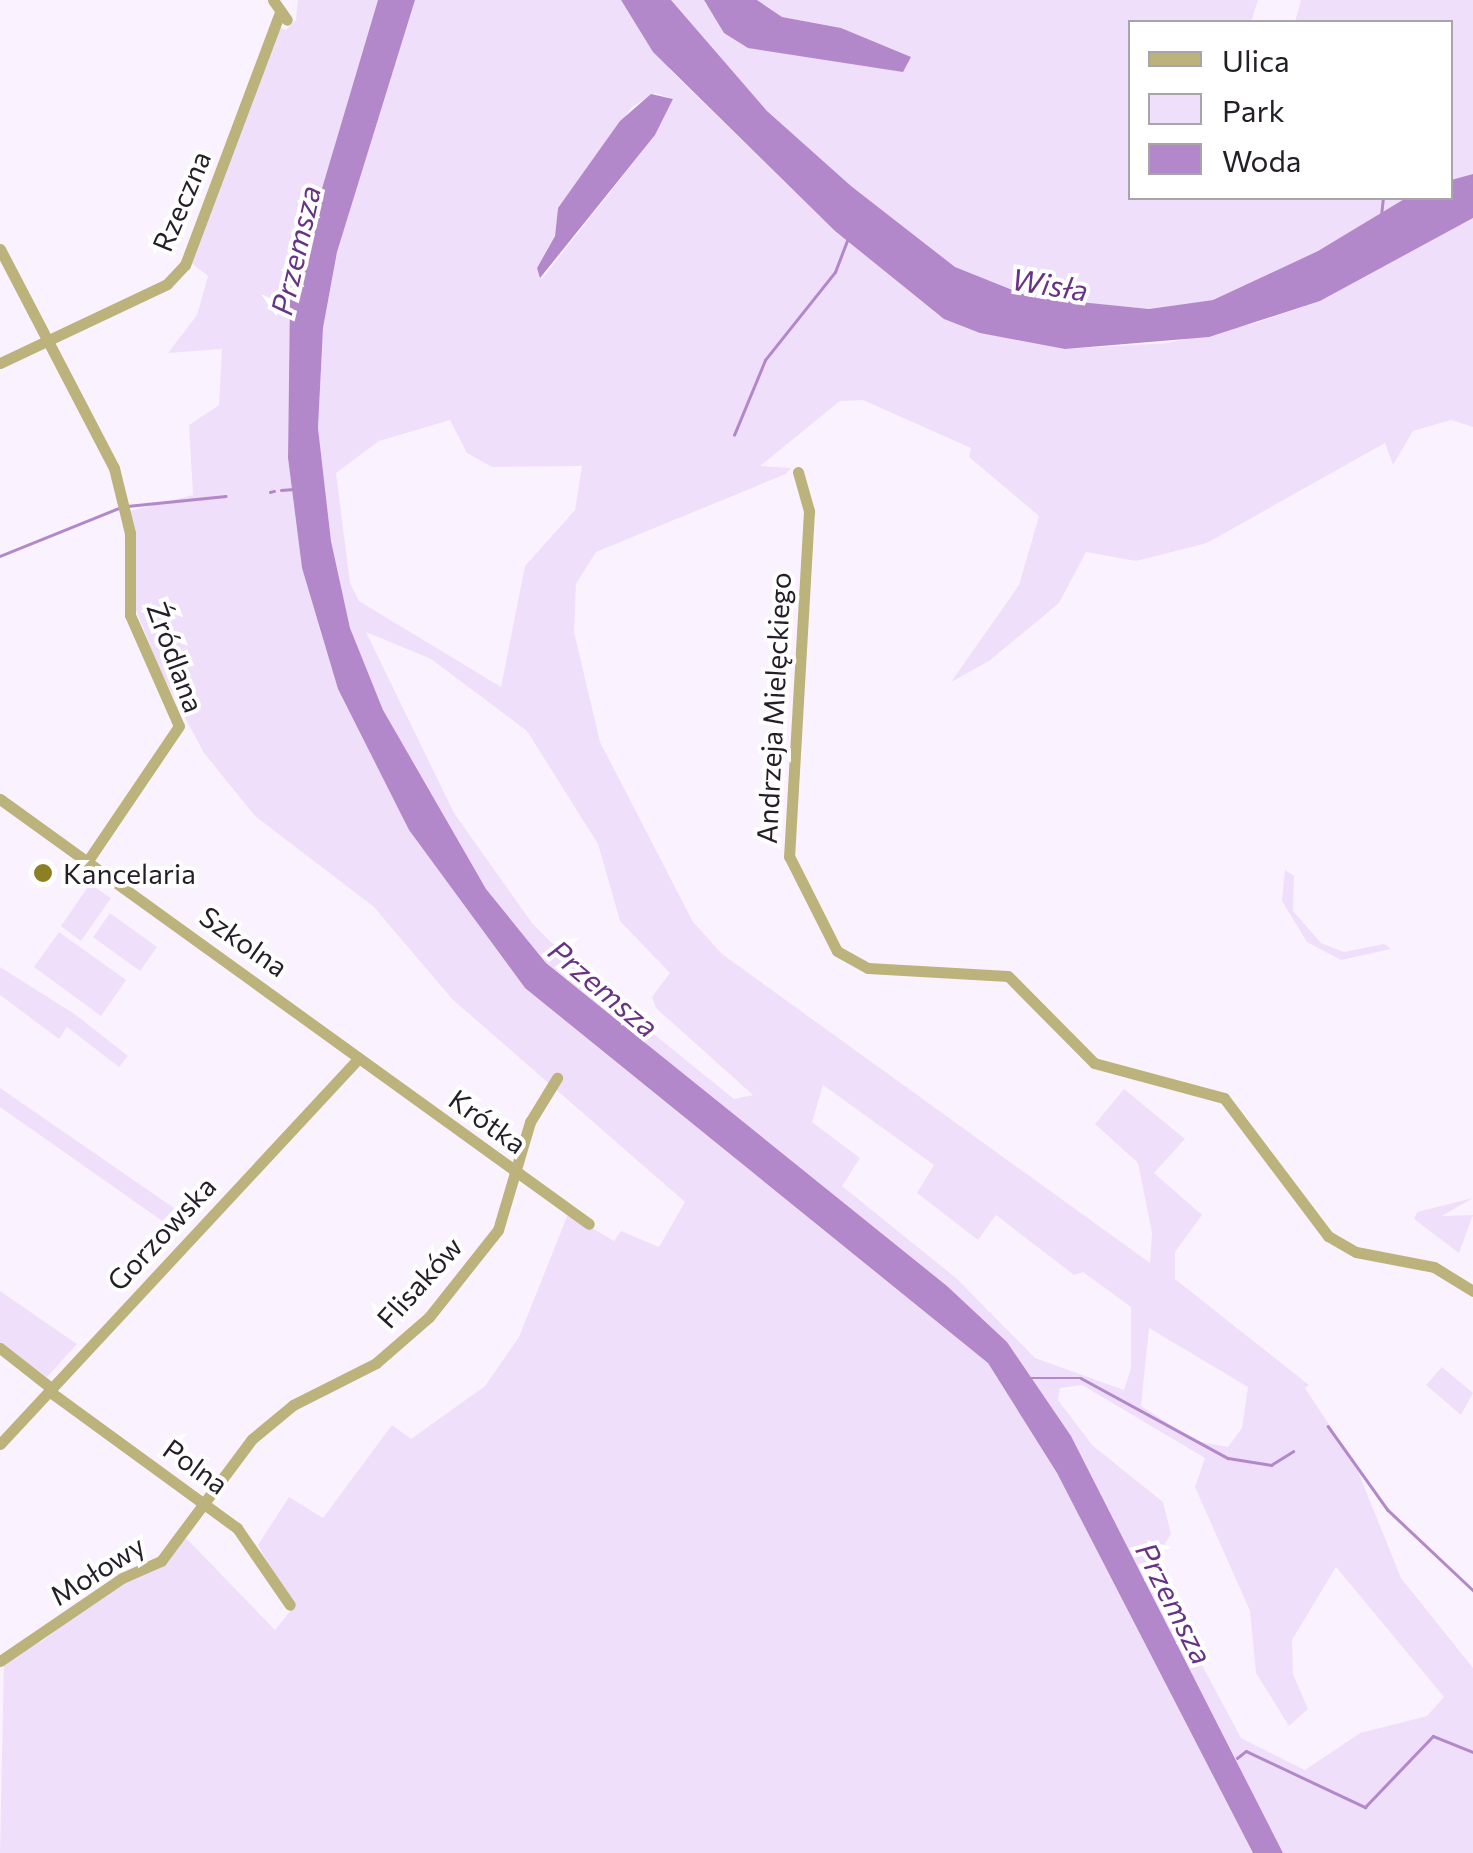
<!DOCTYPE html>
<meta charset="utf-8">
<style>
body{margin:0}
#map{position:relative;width:1473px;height:1853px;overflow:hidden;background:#faf3ff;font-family:Commissioner,sans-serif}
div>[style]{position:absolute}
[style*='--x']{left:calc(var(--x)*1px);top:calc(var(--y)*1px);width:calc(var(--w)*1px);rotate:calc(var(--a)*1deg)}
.green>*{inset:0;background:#f0dffa}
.water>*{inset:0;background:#b288ca}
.stream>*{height:2.5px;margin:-1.25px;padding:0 1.25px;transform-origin:1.25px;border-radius:1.25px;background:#b288ca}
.minor>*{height:11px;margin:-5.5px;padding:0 5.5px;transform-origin:5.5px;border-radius:5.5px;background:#bbb37b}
.dots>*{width:28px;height:28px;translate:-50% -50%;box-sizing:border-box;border:5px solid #fff;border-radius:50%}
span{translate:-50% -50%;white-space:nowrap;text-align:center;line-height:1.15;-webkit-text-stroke:8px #fff;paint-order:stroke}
.street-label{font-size:28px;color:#241e28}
.poi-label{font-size:28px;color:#241e28}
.left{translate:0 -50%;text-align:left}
.water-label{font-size:30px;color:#683384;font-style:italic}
.legend{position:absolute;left:1128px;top:20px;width:325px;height:180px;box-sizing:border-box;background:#fff;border:2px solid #a7a5a9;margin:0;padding:12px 18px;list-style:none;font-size:30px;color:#241e28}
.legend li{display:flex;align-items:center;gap:20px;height:50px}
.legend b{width:50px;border:2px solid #a7a5a9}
</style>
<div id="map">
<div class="green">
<i style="clip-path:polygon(298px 0,378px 0,290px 296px,288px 458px,302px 568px,338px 689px,409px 830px,525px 988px,988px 1363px,1057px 1473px,1253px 1853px,0 1853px,4px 1660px,42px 1641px,112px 1588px,162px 1566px,185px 1537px,275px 1630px,292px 1609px,258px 1545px,289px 1497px,323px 1518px,392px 1425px,411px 1439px,485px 1386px,519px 1337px,568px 1214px,614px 1241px,621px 1231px,659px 1247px,685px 1202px,452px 999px,374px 907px,255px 816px,204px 753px,160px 671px,129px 592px,130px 511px,193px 495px,189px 425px,219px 405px,222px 349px,168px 353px,197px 315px,208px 276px,190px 262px,278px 27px,286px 30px,296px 20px)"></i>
<i style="clip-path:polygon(evenodd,415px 0,621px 0,671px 71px,835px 231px,924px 303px,1065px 349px,1168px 343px,1252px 324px,1320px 301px,1473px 218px,1473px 427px,1451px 420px,1413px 431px,1393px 465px,1385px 443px,1207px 543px,1136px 561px,1086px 552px,1059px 603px,989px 661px,951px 682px,1019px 585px,1039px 516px,969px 457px,971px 448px,863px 400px,840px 401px,760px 466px,791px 468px,786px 474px,596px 552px,576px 584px,574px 632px,600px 742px,693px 922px,722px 954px,1150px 1263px,1152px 1233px,1138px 1163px,1095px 1124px,1124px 1089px,1185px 1139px,1154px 1173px,1202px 1215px,1175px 1252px,1175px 1279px,1309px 1385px,1305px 1388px,1355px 1464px,1401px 1578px,1473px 1668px,1473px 1853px,1283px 1853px,1071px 1436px,1007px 1342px,947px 1286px,546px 963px,486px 889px,445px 824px,383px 710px,350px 628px,331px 541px,318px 428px,323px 328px,337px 252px,415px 0,655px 93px,673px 99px,655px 135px,542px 279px,537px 268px,555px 235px,558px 208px,632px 107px,655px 93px,415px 0,450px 420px,467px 453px,492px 467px,582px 466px,575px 510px,525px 566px,501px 687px,359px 601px,350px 583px,336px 473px,379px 441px,450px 420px,415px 0,366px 632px,431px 659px,527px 731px,598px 844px,620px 921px,670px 973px,652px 997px,656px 1008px,753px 1095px,734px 1099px,598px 989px,532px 923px,454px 813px,366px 632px,415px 0,823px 1085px,934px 1165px,917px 1193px,978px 1240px,996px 1215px,1074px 1275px,1083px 1272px,1131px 1307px,1131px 1368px,1124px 1390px,1035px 1358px,956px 1278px,842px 1186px,860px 1158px,812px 1122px,823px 1085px,415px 0,1149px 1328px,1248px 1387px,1242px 1428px,1228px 1447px,1196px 1441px,1141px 1406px,1149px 1328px,415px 0,1082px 1385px,1205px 1458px,1195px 1487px,1250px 1611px,1256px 1673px,1289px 1726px,1308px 1709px,1293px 1674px,1292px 1640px,1336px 1567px,1444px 1697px,1427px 1716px,1360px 1733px,1305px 1770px,1241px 1738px,1150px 1568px,1171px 1534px,1163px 1502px,1092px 1445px,1058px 1400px,1060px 1388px,1082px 1385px)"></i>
<i style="clip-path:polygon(671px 0,704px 0,706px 5px,841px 28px,782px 17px,757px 0,1258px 0,1251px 22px,1130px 22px,1130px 198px,1408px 198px,1318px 251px,1213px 300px,1149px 309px,1030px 298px,955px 267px,851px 186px,767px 111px)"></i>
<i style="clip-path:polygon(1301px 0,1473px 0,1473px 174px,1451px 180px,1450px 22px,1295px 22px)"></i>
<i style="clip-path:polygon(1285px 870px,1294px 876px,1293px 911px,1321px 943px,1344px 952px,1384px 944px,1391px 949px,1341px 960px,1307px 942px,1282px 901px)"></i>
<i style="clip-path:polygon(90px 884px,111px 898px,81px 941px,61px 926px)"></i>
<i style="clip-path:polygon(110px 913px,157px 947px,140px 971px,93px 937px)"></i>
<i style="clip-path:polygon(59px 932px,126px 980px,101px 1016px,34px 967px)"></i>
<i style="clip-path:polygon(0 967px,76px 1015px,128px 1056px,119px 1067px,67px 1027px,59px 1039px,0 995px)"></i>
<i style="clip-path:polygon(0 1088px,177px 1210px,168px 1225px,0 1107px)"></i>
<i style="clip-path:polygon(1473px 1198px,1442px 1216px,1473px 1215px,1459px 1253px,1414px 1219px,1417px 1212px)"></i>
<i style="clip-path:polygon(0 1291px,77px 1344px,47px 1377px,0 1344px)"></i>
<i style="clip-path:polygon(1442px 1367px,1473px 1393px,1461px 1415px,1426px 1385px)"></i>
</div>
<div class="water">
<i style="clip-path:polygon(378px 0,415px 0,337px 252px,323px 328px,318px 428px,331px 541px,350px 628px,383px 710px,486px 889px,546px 963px,947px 1286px,1007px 1342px,1071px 1436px,1283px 1853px,1253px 1853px,1057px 1473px,988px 1363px,525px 988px,409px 830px,338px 689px,302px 568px,288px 458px,290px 296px)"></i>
<i style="clip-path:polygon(621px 0,671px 0,767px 111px,851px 186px,955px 267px,1030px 297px,1149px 309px,1213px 300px,1318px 251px,1406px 198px,1450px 198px,1451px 180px,1473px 174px,1473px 218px,1320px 301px,1209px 337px,1065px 349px,980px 333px,944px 319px,835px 231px,653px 52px)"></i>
<i style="clip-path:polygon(704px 0,757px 0,782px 17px,841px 28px,911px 57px,903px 72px,748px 48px,724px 33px)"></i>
<i style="clip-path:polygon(651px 94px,673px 99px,655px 135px,540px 278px,537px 268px,555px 236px,558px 208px,620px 121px)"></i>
</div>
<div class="stream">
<i style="--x:1381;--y:216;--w:18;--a:-84"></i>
<i style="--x:734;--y:435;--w:81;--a:-67.5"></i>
<i style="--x:765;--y:360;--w:112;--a:-51.5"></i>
<i style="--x:835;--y:272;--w:34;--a:-69"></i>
<i style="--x:281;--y:490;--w:13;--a:-4"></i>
<i style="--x:270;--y:492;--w:4;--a:-14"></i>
<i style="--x:127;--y:506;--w:99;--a:-5.8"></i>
<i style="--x:0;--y:556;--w:128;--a:-22"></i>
<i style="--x:1030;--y:1378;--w:51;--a:0"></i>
<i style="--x:1081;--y:1378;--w:167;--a:28.6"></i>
<i style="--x:1228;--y:1458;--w:44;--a:9.2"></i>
<i style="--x:1271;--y:1465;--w:26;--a:-32"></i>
<i style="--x:1328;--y:1426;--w:103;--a:54.5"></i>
<i style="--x:1388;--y:1510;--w:117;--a:43.3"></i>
<i style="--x:1237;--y:1758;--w:11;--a:-38"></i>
<i style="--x:1246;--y:1751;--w:132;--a:25.2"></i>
<i style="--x:1365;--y:1807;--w:98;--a:-46.2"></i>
<i style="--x:1433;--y:1736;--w:43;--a:21.8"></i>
</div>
<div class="minor">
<i style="--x:273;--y:0;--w:24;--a:55"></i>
<i style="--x:0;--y:249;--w:247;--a:62.5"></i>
<i style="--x:114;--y:468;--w:67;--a:76.2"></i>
<i style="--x:130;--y:533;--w:82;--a:90"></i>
<i style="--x:130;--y:615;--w:121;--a:66.2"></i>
<i style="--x:179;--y:726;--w:164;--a:124.1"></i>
<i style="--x:0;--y:363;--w:185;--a:-25.3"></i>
<i style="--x:167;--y:284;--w:26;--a:-47"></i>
<i style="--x:185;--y:265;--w:270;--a:-69.4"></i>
<i style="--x:798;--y:472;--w:41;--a:74.2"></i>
<i style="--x:809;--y:511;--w:346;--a:93.3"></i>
<i style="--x:789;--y:856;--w:106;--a:63.2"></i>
<i style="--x:837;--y:951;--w:35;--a:29"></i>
<i style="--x:868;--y:968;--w:140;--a:3.3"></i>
<i style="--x:1008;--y:976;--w:122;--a:45.3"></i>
<i style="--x:1094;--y:1063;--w:135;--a:15.1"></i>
<i style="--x:1224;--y:1098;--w:173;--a:53"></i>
<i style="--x:1328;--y:1236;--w:32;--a:30"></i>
<i style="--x:1356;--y:1252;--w:79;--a:10.9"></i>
<i style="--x:1434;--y:1267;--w:46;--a:31.6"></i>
<i style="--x:0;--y:799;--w:726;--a:35.81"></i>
<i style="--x:0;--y:1348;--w:65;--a:38.1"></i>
<i style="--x:49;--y:1391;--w:233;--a:36.1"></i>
<i style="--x:237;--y:1528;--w:93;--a:55.5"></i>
<i style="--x:0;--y:1444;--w:527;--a:-47.08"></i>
<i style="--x:0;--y:1661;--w:148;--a:-34.2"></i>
<i style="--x:122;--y:1578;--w:43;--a:-23.6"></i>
<i style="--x:161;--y:1561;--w:152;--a:-53.3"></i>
<i style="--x:252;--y:1439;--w:53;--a:-39.7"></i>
<i style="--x:293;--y:1405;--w:93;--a:-26.8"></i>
<i style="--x:376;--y:1363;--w:70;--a:-41"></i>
<i style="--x:429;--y:1317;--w:111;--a:-51.6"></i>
<i style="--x:498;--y:1230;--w:113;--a:-73.5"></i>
<i style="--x:530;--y:1122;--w:52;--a:-58.5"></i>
</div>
<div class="dots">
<i style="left:43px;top:873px;background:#8c7f26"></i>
</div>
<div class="street-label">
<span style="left:181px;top:201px;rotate:-67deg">Rzeczna</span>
<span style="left:176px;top:657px;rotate:70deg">Źródlana</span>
<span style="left:773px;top:708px;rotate:-87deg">Andrzeja Mielęckiego</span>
<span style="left:244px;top:941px;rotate:35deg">Szkolna</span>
<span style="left:488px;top:1121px;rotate:36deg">Krótka</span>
<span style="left:161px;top:1233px;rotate:-47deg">Gorzowska</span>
<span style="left:419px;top:1282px;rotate:-48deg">Flisaków</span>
<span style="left:196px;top:1466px;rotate:36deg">Polna</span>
<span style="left:97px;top:1570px;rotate:-32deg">Mołowy</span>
</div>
<div class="poi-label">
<span class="left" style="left:63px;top:873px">Kancelaria</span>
</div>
<div class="water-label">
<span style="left:295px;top:250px;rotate:-77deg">Przemsza</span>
<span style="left:1050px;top:284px;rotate:9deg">Wisła</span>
<span style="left:604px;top:988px;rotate:40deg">Przemsza</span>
<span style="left:1175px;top:1603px;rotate:63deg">Przemsza</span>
</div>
<ul class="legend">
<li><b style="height:12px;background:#bbb37b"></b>Ulica</li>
<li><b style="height:28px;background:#f0dffa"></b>Park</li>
<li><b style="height:28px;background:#b288ca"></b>Woda</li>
</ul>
</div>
